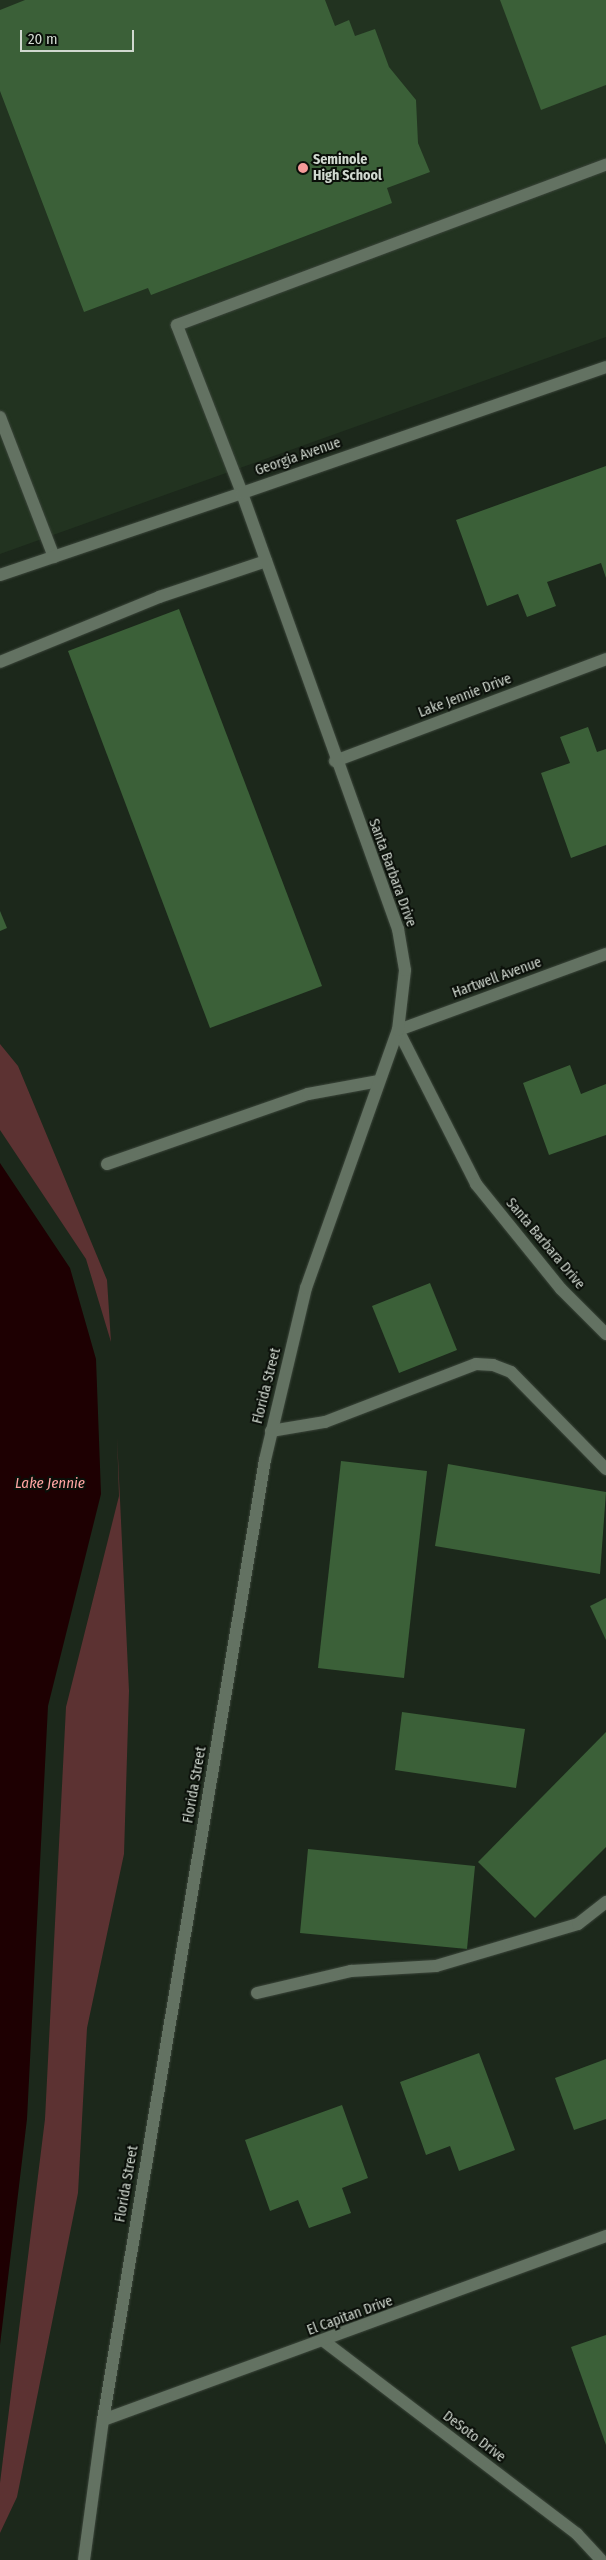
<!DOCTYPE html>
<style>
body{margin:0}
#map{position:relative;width:606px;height:2560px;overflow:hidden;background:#1c281b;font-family:"Fira Sans Condensed",sans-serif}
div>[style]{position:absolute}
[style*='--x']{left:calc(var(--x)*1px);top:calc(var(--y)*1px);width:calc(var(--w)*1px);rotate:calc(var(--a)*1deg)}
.built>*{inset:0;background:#223320}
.green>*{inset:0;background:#5c3232}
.water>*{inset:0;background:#1e0002}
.building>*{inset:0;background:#3b6038}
.roads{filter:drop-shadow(0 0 1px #3b453a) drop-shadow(0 0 1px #3b453a)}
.service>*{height:12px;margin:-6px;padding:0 6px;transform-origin:6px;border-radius:6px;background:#637262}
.minor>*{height:12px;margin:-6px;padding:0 6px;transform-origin:6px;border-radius:6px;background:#637262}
.tertiary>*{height:12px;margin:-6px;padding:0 6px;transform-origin:6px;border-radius:6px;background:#637262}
.dots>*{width:14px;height:14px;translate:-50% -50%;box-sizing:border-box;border:2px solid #0a0f09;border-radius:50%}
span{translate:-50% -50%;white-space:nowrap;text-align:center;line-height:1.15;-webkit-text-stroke:4px #0a0f09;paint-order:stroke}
.poi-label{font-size:14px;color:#d1d9d0;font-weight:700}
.left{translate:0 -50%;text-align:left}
.street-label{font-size:14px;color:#d1d9d0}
.water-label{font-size:15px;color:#fea4a2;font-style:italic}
.scale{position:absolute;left:20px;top:30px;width:114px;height:22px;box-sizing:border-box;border:2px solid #d1d9d0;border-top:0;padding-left:6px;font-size:15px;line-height:18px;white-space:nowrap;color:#d1d9d0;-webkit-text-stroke:4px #0a0f09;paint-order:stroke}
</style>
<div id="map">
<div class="built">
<i style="clip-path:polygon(0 0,606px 0,606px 337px,0 554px)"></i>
</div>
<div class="green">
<i style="clip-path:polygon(0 1044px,18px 1066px,107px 1280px,111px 1342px,86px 1259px,0 1130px)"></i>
<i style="clip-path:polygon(117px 1436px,129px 1691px,124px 1854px,87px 2028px,78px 2193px,17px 2497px,0 2533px,0 2483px,45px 2119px,66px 1707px,119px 1496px)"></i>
</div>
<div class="water">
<i style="clip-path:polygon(0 1163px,70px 1268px,96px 1359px,101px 1494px,48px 1706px,27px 2119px,0 2345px)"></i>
</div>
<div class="building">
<i style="clip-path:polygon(25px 0,325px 0,335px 26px,349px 20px,355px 36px,375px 29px,389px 67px,416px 100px,418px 143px,430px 172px,387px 188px,392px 203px,151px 295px,148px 288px,84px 312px,0 91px,0 10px)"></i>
<i style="clip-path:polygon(500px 0,606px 0,606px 85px,541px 110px)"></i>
<i style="clip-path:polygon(606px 466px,606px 578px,601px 563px,547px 582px,556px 606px,527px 617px,518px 594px,487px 606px,456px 520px)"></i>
<i style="clip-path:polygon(179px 609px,322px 986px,210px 1028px,68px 651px)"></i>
<i style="clip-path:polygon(588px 727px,597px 752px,606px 749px,606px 845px,571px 858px,541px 773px,570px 763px,560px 737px)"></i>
<i style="clip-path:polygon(0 911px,7px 928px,0 931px)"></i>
<i style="clip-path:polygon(570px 1065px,581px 1094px,606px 1084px,606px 1135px,549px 1155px,523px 1083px)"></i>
<i style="clip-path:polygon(430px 1283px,457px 1350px,399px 1373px,372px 1306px)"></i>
<i style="clip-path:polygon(341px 1461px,427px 1471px,404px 1678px,318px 1668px)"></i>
<i style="clip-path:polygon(448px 1464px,606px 1492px,600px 1574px,435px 1546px)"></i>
<i style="clip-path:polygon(606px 1598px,606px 1640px,590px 1606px)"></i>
<i style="clip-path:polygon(402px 1712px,525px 1729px,516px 1788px,395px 1770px)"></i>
<i style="clip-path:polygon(606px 1732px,606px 1847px,535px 1918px,478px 1862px)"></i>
<i style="clip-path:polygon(308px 1849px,475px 1866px,467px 1949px,300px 1933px)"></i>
<i style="clip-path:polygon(479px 2053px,515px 2150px,459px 2171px,450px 2146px,426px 2155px,400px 2082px)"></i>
<i style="clip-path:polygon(606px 2059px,606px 2119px,574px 2130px,555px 2078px)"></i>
<i style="clip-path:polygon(342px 2105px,368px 2178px,342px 2188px,351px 2213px,309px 2228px,298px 2200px,270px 2211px,245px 2140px)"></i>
<i style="clip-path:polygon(606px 2335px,606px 2445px,571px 2347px)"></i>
</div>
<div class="roads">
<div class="service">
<i style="--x:0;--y:417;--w:150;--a:68.9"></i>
<i style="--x:242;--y:493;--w:180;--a:-111.2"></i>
<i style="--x:177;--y:325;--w:458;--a:-20.5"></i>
<i style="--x:0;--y:662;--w:172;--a:-22.2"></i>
<i style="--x:159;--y:597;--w:113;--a:-18.6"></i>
<i style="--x:107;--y:1164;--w:213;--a:-19.2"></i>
<i style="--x:308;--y:1094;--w:72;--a:-10.4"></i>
<i style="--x:271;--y:1431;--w:55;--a:-9.5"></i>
<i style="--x:325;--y:1422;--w:162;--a:-21"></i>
<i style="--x:476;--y:1364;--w:17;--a:3"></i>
<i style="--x:493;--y:1365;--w:19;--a:21"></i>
<i style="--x:511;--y:1372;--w:136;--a:45.6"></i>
<i style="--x:257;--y:1993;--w:97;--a:-13.2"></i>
<i style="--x:351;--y:1971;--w:85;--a:-3.4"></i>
<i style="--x:436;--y:1966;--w:148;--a:-16.5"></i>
<i style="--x:578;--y:1924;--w:36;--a:-38"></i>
</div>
<div class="minor">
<i style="--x:0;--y:575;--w:256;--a:-18.7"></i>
<i style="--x:335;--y:761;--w:290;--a:-20.6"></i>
<i style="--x:606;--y:954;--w:221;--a:159.9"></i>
<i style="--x:398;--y:1030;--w:173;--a:63.1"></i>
<i style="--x:476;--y:1184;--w:135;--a:51"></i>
<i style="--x:561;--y:1289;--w:64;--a:45"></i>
<i style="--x:325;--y:2342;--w:317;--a:37.3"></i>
<i style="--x:577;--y:2534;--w:35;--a:47"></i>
<i style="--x:103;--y:2420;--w:536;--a:-20.09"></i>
</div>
<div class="tertiary">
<i style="--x:84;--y:2560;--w:141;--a:-82.3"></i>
<i style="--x:103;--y:2420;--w:974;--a:-80.42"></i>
<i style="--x:265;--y:1460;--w:177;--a:-76.6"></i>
<i style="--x:306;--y:1288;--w:274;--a:-70.4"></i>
<i style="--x:398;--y:1030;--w:60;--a:-83.3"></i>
<i style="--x:405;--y:970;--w:42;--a:-99.7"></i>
<i style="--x:398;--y:929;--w:463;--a:-109.7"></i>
<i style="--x:242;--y:493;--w:385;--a:-19.1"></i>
</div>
</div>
<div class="dots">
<i style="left:303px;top:168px;background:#f59b99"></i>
</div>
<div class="poi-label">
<span class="left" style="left:313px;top:168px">Seminole<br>High School</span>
</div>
<div class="street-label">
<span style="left:298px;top:457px;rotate:-19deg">Georgia Avenue</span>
<span style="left:465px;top:696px;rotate:-21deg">Lake Jennie Drive</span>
<span style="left:392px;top:873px;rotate:70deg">Santa Barbara Drive</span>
<span style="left:497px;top:978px;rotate:-20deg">Hartwell Avenue</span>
<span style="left:545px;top:1244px;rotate:50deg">Santa Barbara Drive</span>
<span style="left:267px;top:1386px;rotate:-76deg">Florida Street</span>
<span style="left:195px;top:1785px;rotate:-80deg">Florida Street</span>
<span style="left:127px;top:2184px;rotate:-80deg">Florida Street</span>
<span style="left:350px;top:2316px;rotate:-20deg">El Capitan Drive</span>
<span style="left:474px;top:2437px;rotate:37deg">DeSoto Drive</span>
</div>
<div class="water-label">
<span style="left:50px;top:1484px">Lake Jennie</span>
</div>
<div class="scale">20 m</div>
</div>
